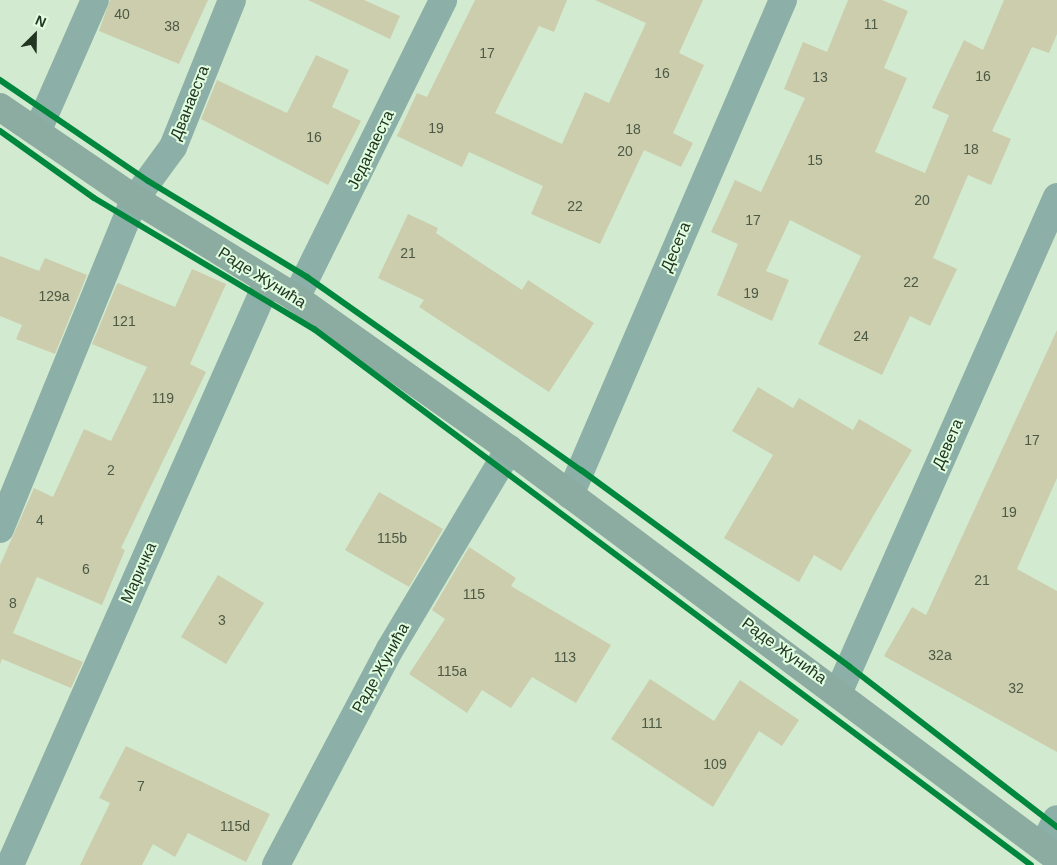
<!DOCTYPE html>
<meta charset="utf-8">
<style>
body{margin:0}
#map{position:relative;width:1057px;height:865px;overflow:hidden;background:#d2ebd0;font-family:Helvetica,sans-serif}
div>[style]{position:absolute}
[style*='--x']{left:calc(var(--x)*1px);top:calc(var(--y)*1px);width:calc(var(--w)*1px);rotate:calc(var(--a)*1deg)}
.building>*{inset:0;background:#cbcdad}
.minor>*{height:28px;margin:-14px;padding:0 14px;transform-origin:14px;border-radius:14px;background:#8cb0a7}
.major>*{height:28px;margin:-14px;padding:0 14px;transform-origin:14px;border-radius:14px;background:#8caba1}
.cycleway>*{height:6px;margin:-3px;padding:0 3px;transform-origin:3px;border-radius:3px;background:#00873e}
span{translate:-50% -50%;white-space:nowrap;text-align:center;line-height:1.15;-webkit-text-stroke:4px #e1fde0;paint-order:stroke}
.number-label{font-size:14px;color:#4c5a45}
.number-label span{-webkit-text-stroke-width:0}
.street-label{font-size:16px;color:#223422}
.north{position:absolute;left:10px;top:10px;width:50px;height:50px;-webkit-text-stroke:4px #e1fde0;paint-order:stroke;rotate:23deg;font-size:14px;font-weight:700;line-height:20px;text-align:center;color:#223422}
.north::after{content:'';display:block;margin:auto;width:18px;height:22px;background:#223422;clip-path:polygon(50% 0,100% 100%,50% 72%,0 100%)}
</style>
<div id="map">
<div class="building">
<i style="clip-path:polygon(110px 0,208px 0,179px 64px,99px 31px)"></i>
<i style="clip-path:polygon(308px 0,364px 0,400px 16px,390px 39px)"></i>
<i style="clip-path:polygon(475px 0,567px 0,554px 32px,539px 26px,495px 113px,562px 144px,585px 92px,609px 103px,646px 23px,595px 0,703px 0,679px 53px,704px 65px,673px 133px,693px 143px,681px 167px,644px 150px,600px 244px,531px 214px,543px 186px,469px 152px,462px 167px,397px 136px,417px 93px,427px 97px)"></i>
<i style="clip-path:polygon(848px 0,882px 0,908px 11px,884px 68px,907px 78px,875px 152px,925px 173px,949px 115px,932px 108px,964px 40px,983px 50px,1004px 0,1057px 0,1057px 34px,1049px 53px,1032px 47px,992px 131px,1011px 139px,991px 185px,968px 175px,933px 258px,957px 269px,930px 326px,910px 316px,882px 375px,818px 344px,861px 256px,790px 220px,766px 271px,789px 280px,772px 321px,717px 295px,738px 244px,711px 232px,735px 180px,761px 192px,805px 98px,784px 89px,803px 42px,827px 52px)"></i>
<i style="clip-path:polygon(316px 55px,349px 70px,332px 107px,361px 121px,328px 185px,201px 119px,217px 80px,287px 113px)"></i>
<i style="clip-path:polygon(408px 214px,438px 228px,436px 233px,522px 290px,528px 280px,594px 323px,549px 392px,419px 307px,424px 300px,378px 278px)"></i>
<i style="clip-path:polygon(0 256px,39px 271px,45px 258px,87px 275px,55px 354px,16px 339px,22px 325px,0 316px)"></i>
<i style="clip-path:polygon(192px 269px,226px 284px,190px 364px,206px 372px,121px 548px,125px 550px,102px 605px,37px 577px,13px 633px,83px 662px,71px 688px,2px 659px,0 664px,0 565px,34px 488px,53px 497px,84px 429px,111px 441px,147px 367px,92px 344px,116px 286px,118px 283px,175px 307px)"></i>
<i style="clip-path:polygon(1057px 330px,1057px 478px,1017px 569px,1057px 591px,1057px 752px,884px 656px,912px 607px,926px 615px)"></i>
<i style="clip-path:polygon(758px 387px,793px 408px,799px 398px,853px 430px,859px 419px,912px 450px,841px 571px,814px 555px,799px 582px,724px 538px,773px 455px,732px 431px)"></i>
<i style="clip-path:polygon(379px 492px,443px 529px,409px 587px,345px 550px)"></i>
<i style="clip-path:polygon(469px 547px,516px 578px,511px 586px,611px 645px,576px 703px,532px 677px,511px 708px,482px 690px,467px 713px,409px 674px,445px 619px,432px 610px)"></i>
<i style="clip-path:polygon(218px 575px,264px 603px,226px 664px,181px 637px)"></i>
<i style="clip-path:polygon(650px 679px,714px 721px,740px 680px,799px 720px,782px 746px,759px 731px,713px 807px,611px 739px)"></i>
<i style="clip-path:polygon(126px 746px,270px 814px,246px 862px,188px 833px,175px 857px,153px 844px,142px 865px,80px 865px,110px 803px,99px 798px)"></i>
</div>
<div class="minor">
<i style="--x:37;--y:132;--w:144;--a:-66.3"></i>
<i style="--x:296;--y:298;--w:332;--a:-63.7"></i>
<i style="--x:570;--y:495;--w:539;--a:-66.72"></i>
<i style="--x:0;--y:529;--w:357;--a:-67.8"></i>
<i style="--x:135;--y:199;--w:64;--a:-53.8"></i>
<i style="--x:173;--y:147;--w:158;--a:-68.1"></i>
<i style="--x:839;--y:691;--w:540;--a:-66.19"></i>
<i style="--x:1043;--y:846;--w:30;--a:-63"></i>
<i style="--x:10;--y:865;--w:638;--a:-66.17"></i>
<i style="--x:276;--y:865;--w:244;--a:-62.2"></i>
<i style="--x:390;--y:649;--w:233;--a:-59.2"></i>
</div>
<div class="major">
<i style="--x:0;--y:107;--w:163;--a:34.3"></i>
<i style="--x:135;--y:199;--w:189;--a:31.6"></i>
<i style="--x:296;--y:298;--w:261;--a:35.3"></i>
<i style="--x:509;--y:449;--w:684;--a:36.74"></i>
</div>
<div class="cycleway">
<i style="--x:0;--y:80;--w:179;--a:34.3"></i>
<i style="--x:148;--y:181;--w:186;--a:31.1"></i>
<i style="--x:307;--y:277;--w:335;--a:35.2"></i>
<i style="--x:581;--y:470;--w:333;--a:36.2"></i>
<i style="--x:850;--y:667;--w:262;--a:37.7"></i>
<i style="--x:0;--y:131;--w:115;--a:35.5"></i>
<i style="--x:94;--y:198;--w:256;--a:30.8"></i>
<i style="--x:314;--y:329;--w:895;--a:36.78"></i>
</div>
<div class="number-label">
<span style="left:122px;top:14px">40</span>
<span style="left:871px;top:24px">11</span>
<span style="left:172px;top:26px">38</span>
<span style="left:487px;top:53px">17</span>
<span style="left:662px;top:73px">16</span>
<span style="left:983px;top:76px">16</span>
<span style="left:820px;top:77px">13</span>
<span style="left:436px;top:128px">19</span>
<span style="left:633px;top:129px">18</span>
<span style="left:314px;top:137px">16</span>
<span style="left:971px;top:149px">18</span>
<span style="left:625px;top:151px">20</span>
<span style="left:815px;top:160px">15</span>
<span style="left:922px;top:200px">20</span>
<span style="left:575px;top:206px">22</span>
<span style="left:753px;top:220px">17</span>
<span style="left:408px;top:253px">21</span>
<span style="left:911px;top:282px">22</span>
<span style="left:751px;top:293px">19</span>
<span style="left:54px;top:296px">129a</span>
<span style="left:124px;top:321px">121</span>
<span style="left:861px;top:336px">24</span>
<span style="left:163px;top:398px">119</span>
<span style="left:1032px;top:440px">17</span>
<span style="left:111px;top:470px">2</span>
<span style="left:1009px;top:512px">19</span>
<span style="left:40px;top:520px">4</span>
<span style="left:392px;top:538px">115b</span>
<span style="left:86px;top:569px">6</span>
<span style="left:982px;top:580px">21</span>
<span style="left:474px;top:594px">115</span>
<span style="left:13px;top:603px">8</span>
<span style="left:222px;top:620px">3</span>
<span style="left:940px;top:655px">32a</span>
<span style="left:565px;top:657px">113</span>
<span style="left:452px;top:671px">115a</span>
<span style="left:1016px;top:688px">32</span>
<span style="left:652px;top:723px">111</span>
<span style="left:715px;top:764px">109</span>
<span style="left:141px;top:786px">7</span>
<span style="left:235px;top:826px">115d</span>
</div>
<div class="street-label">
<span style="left:190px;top:103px;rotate:-68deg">Дванаеста</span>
<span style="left:371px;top:150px;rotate:-64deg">Једанаеста</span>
<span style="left:676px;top:247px;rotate:-67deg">Десета</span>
<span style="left:262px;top:278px;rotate:32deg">Раде Жунића</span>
<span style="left:948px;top:444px;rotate:-66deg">Девета</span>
<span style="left:139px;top:573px;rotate:-66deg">Маричка</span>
<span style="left:784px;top:651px;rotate:36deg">Раде Жунића</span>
<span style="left:381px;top:668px;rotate:-61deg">Раде Жунића</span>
</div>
<div class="north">N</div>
</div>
